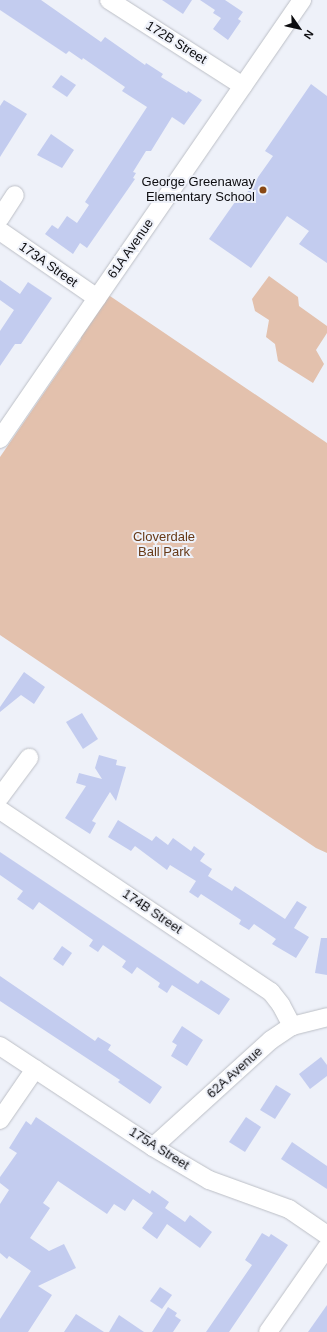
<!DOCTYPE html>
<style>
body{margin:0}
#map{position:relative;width:327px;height:1332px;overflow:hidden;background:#eef1f9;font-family:Arial,sans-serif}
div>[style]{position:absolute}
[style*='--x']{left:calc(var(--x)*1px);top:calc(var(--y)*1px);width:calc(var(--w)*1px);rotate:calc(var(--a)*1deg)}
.green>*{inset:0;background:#e3c1ad}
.building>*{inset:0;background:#c3ccef}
.roads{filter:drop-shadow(0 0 1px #bcbfc6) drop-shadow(0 0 1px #bcbfc6)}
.minor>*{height:18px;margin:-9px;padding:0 9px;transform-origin:9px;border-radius:9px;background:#fff}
.dots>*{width:11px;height:11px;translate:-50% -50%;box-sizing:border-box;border:2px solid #eef1f9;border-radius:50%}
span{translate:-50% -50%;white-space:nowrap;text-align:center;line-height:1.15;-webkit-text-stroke:4px #eef1f9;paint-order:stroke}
.street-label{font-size:13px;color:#0d0d10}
.poi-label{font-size:13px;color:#0d0d10}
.right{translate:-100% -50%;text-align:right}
.park-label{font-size:13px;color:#673917}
.north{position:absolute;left:279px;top:8px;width:40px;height:40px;-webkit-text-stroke:3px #eef1f9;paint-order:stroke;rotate:124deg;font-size:11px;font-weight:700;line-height:16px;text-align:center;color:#0d0d10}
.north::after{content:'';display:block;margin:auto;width:14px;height:18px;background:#0d0d10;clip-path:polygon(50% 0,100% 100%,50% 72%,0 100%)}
</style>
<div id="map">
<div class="green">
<i style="clip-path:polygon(269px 276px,298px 297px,299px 306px,327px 326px,327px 333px,316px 350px,324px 364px,313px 383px,278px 361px,275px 344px,266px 337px,269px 320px,255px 311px,252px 299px)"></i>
<i style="clip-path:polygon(107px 294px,327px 443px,327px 853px,316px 848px,0 635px,0 457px,81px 339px,81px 333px)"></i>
</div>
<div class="building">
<i style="clip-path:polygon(0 0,41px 0,101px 42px,105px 37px,145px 65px,146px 63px,163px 74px,161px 77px,187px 93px,188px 91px,202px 100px,184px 125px,172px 117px,151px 151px,146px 151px,133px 172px,136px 173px,133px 178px,135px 179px,87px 248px,80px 243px,73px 254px,45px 234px,52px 225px,58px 229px,67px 216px,77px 223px,89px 205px,85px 202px,147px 107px,122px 91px,125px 87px,83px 58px,82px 60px,69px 51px,66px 54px,0 10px)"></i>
<i style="clip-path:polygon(162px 0,192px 0,183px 14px)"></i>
<i style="clip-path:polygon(200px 0,225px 0,243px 12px,238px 19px,241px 21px,228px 40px,213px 29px,221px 18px,213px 13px,215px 10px)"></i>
<i style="clip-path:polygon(61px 75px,76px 85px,67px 97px,52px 87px)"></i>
<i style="clip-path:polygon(311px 84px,327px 96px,327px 263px,299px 244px,309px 231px,287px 216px,251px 268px,209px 239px,242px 192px,246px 194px,273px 156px,265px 151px)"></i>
<i style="clip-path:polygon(4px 100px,27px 114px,0 157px,0 106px)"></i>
<i style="clip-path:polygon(51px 134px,74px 150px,62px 168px,37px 155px)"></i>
<i style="clip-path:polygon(0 280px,20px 294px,28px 282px,52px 298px,21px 344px,15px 344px,0 366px,0 331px,14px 310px,0 300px)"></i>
<i style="clip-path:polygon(24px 672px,45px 687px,34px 704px,21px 695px,0 712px,0 707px)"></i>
<i style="clip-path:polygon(82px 713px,98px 739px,83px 749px,66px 722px)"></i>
<i style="clip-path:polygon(99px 755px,117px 760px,116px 765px,126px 767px,116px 801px,110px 792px,92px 821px,96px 823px,90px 834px,65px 818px,86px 786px,76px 783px,79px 773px,102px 779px,95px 768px)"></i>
<i style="clip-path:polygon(118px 820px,152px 841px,156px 836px,168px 845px,173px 838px,191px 851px,194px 846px,205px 854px,200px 861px,212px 869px,208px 876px,232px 891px,235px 886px,285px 919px,297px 901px,307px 907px,294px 928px,309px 937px,296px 958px,272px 944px,276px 939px,254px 924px,249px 930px,239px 924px,241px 920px,201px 894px,198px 898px,189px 892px,196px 881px,170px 865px,167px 870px,135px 846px,131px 851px,108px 837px)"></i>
<i style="clip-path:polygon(0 852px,198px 984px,201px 980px,230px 999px,219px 1015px,172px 985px,167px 993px,158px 987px,160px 983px,137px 967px,132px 974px,122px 967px,126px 961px,103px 945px,98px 952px,89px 946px,93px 940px,39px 902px,33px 910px,17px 899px,23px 891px,0 875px)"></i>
<i style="clip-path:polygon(321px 938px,327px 938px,327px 975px,315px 973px)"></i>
<i style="clip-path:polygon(62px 946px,72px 953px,63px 966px,53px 959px)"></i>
<i style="clip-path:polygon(0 976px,95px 1041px,98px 1037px,111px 1045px,108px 1050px,162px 1087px,150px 1104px,118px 1082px,120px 1080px,0 1001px)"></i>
<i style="clip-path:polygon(182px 1026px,203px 1040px,187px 1066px,171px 1056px,177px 1045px,172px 1042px)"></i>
<i style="clip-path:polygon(321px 1057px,327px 1065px,327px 1076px,310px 1089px,299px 1074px)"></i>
<i style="clip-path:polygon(276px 1085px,291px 1094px,275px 1119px,260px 1110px)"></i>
<i style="clip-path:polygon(36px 1117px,150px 1194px,152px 1190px,169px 1202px,165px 1208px,185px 1222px,190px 1215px,212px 1232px,200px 1248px,167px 1224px,157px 1239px,142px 1228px,153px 1213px,133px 1199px,125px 1211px,114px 1204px,107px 1214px,58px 1181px,43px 1203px,50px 1208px,30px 1238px,49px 1251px,64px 1244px,76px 1268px,38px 1286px,52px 1295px,28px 1332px,0 1332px,0 1319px,31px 1271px,9px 1256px,7px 1259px,0 1253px,0 1204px,9px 1190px,0 1183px,0 1177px,17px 1153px,9px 1148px,26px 1121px,31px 1125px)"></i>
<i style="clip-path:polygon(246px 1117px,261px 1127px,245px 1152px,229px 1142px)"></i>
<i style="clip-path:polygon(292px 1142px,327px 1166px,327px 1189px,281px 1159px)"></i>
<i style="clip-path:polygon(262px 1233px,269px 1237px,271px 1234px,288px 1245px,229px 1332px,206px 1332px,252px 1265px,245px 1260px)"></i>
<i style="clip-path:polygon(160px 1287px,172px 1295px,162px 1309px,150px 1301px)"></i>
<i style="clip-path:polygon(327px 1305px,327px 1332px,308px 1332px)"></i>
<i style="clip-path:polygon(168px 1307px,177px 1313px,175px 1316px,181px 1320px,173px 1332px,152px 1332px)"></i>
<i style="clip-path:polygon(76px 1314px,104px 1332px,64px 1332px)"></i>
<i style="clip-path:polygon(119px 1315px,144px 1332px,109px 1332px)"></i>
</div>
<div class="roads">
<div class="minor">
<i style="--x:109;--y:0;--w:159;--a:32.7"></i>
<i style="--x:0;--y:218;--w:27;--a:-57"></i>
<i style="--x:0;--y:231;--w:118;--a:34.6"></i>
<i style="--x:0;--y:439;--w:533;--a:-55.47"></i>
<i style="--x:0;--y:797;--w:49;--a:-53.4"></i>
<i style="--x:0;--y:810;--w:326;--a:33.9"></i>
<i style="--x:271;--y:992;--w:16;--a:52"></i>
<i style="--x:281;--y:1005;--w:24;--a:62"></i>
<i style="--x:0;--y:1046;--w:183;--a:33.4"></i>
<i style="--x:153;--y:1147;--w:65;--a:30.5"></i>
<i style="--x:209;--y:1180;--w:85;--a:19.9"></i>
<i style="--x:289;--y:1209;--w:46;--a:34.4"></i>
<i style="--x:0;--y:1120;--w:62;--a:-55.5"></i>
<i style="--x:153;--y:1147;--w:159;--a:-42.2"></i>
<i style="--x:271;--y:1040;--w:25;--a:-34"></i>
<i style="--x:292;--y:1026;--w:36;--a:-14"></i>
<i style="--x:268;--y:1332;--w:103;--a:-55.2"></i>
</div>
</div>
<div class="dots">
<i style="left:263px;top:190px;background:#894814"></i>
</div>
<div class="street-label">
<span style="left:176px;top:43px;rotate:32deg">172B Street</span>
<span style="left:131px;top:249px;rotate:-55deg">61A Avenue</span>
<span style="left:48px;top:265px;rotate:35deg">173A Street</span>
<span style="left:152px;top:912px;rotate:34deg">174B Street</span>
<span style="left:235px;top:1073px;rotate:-42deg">62A Avenue</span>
<span style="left:159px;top:1149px;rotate:32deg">175A Street</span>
</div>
<div class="poi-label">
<span class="right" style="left:255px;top:190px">George Greenaway<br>Elementary School</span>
</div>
<div class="park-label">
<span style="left:164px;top:545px">Cloverdale<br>Ball Park</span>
</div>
<div class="north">N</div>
</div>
